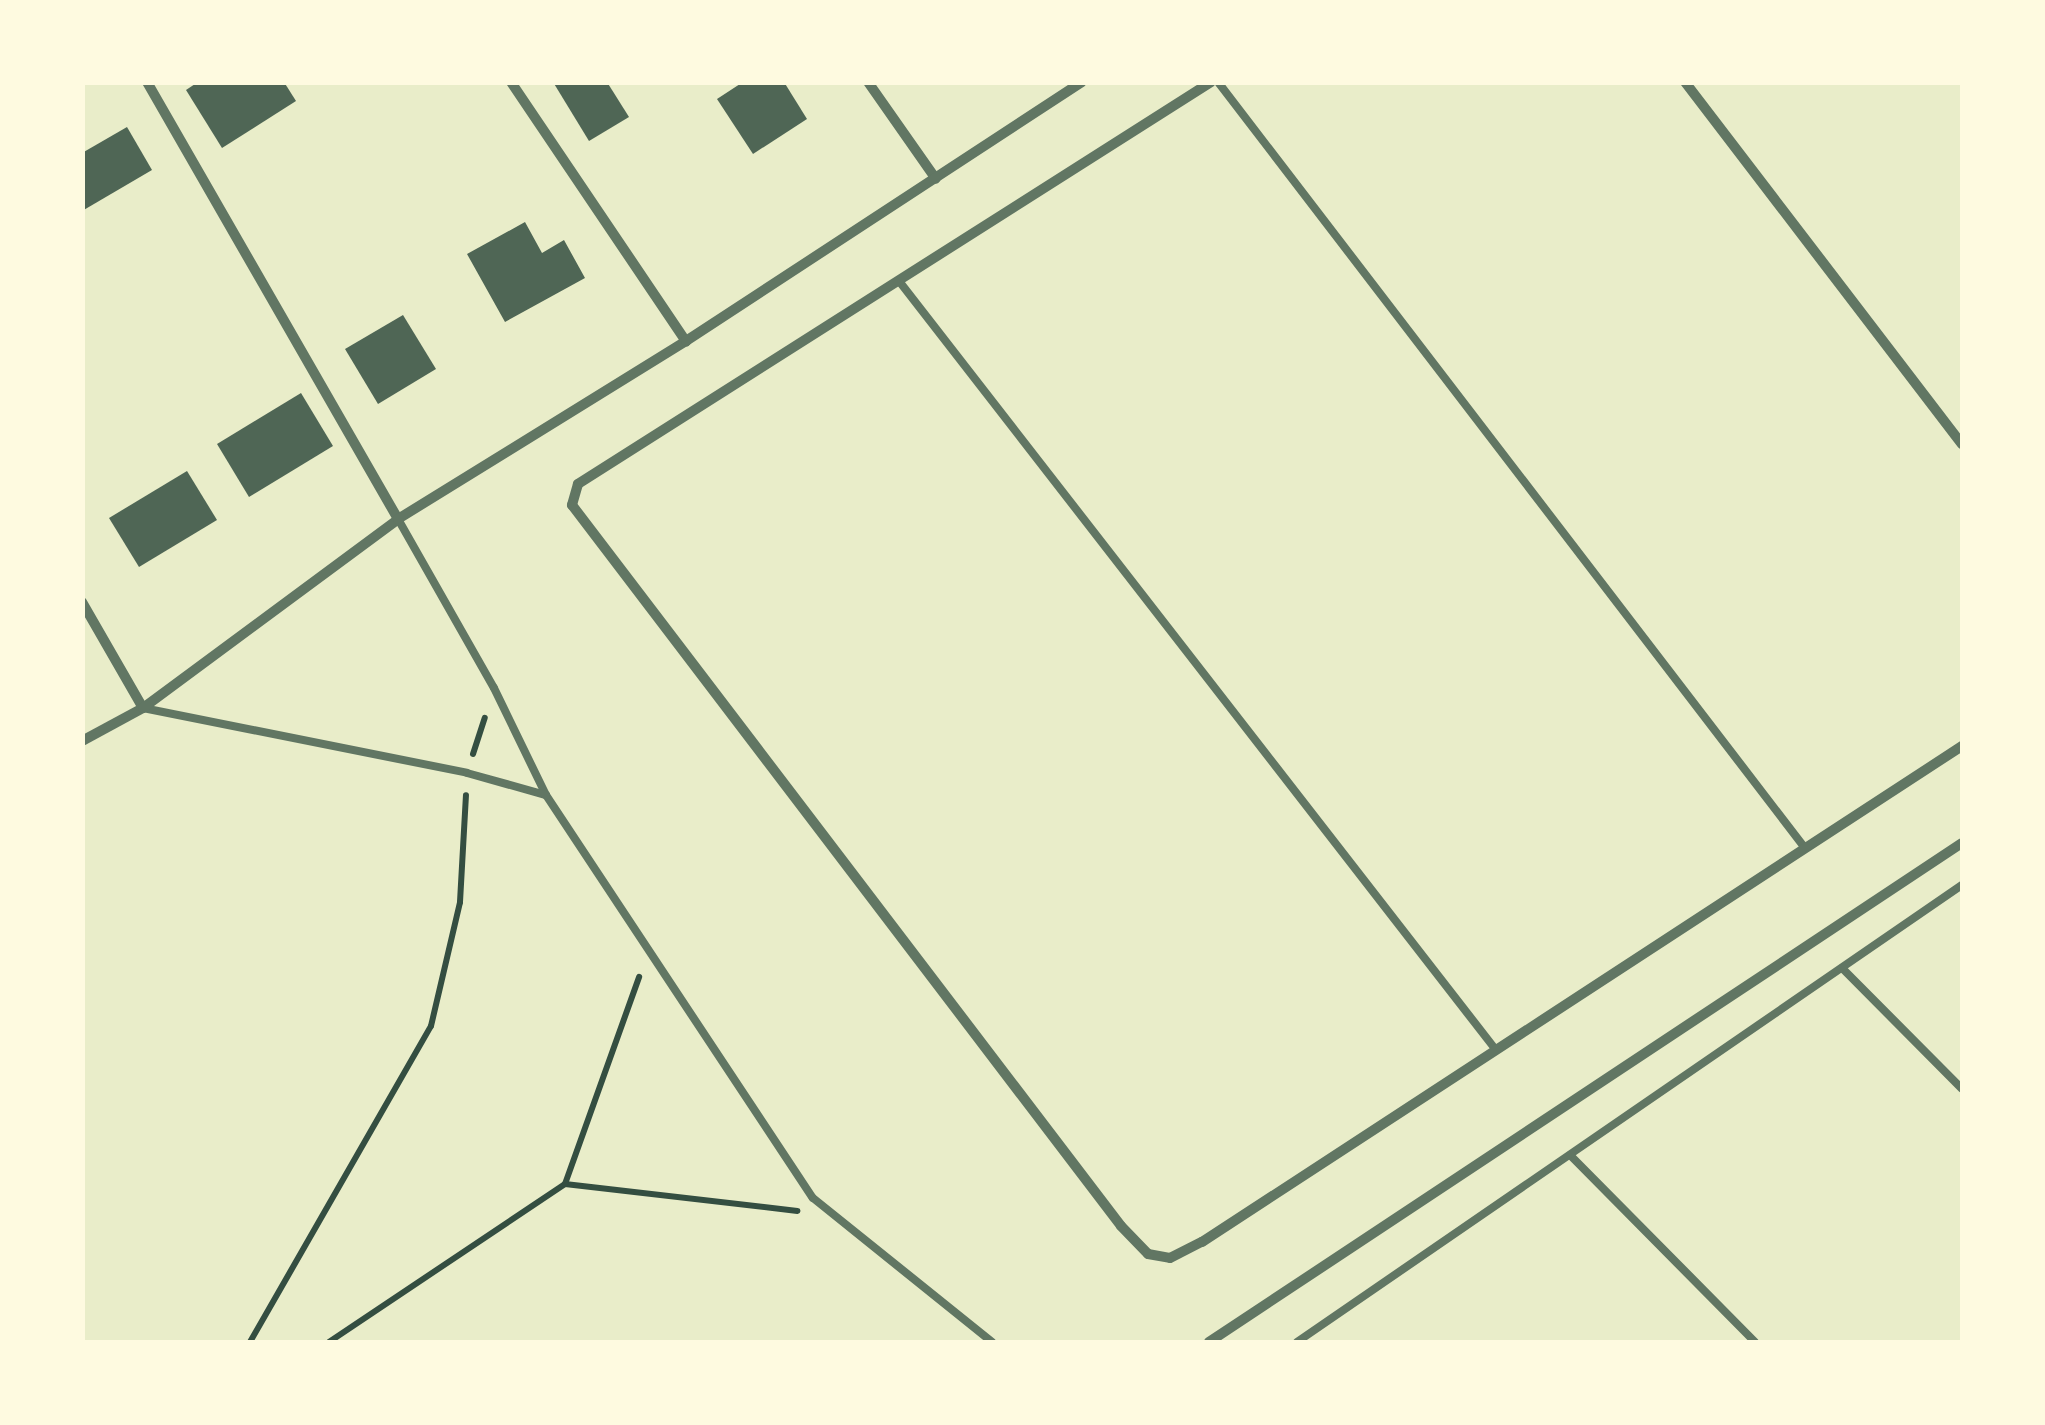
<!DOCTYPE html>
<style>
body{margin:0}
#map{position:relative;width:2045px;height:1425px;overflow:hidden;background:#e9edc9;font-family:"Golos Text",sans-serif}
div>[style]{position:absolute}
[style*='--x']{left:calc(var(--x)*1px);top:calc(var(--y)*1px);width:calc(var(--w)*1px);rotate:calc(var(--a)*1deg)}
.building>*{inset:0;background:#4f6655}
.path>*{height:6px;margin:-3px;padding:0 3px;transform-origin:3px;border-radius:3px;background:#344e41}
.service>*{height:8px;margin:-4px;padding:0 4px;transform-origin:4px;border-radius:4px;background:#617663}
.minor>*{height:10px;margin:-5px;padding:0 5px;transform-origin:5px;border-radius:5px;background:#617663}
span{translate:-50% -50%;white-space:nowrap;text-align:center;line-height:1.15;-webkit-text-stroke:8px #fefae0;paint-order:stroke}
.frame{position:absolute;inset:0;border:85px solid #fefae0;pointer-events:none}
</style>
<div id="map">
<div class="building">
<i style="clip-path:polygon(198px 82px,284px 82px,296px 101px,222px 148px,186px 90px)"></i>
<i style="clip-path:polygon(553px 82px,607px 82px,629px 117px,589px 141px)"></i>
<i style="clip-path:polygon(743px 82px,784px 82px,807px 119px,753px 154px,717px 99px)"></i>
<i style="clip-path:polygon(127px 127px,152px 170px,82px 211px,82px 153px)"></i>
<i style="clip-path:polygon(525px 222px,542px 253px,564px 240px,585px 278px,505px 322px,467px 254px)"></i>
<i style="clip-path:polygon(403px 315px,436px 369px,378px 404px,345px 349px)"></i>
<i style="clip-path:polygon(301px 393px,333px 446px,249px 497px,217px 444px)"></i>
<i style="clip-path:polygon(187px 471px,217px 520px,139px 567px,109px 518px)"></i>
</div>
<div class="path">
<i style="--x:473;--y:754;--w:38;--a:-72"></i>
<i style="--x:565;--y:1184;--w:234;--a:6.6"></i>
<i style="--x:250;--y:1342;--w:364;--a:-60.2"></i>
<i style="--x:431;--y:1026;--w:127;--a:-76.8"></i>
<i style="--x:460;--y:902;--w:107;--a:-86.8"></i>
<i style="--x:329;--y:1342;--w:284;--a:-33.8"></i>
<i style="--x:565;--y:1184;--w:220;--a:-70.3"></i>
</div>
<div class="service">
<i style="--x:1218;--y:82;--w:965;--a:52.54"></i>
<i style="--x:899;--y:281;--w:974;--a:52.18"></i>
<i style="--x:398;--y:519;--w:194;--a:60.4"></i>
<i style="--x:494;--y:688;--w:119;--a:64.1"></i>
<i style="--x:546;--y:795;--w:483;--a:56.5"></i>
<i style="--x:813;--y:1198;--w:230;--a:38.8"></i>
<i style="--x:143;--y:708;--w:330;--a:11.3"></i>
<i style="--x:467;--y:773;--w:82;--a:15.6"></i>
<i style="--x:1842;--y:968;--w:170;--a:45.2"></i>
<i style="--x:1570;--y:1155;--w:263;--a:45.3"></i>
<i style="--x:1297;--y:1342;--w:807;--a:-34.5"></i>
</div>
<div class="minor">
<i style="--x:147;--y:82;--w:504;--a:60.13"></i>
<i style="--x:511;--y:82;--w:313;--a:56"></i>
<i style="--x:868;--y:82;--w:118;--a:55"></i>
<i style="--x:1211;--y:82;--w:750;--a:147.58"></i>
<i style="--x:578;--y:484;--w:22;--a:106"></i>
<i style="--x:572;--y:505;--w:906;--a:52.71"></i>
<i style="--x:1121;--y:1226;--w:39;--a:46"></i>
<i style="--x:1148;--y:1254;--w:22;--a:10"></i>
<i style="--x:1170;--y:1258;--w:36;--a:-27"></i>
<i style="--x:1202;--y:1242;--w:908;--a:-33.13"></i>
<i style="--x:1685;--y:82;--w:456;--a:52.6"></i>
<i style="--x:82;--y:602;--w:122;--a:60.1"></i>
<i style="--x:82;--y:741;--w:69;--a:-28.4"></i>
<i style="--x:143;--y:708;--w:317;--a:-36.5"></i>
<i style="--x:398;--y:519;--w:339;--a:-31.7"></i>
<i style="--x:686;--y:341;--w:473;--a:-33.2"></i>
<i style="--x:1209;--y:1342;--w:903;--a:-33.53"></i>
</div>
<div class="frame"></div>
</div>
